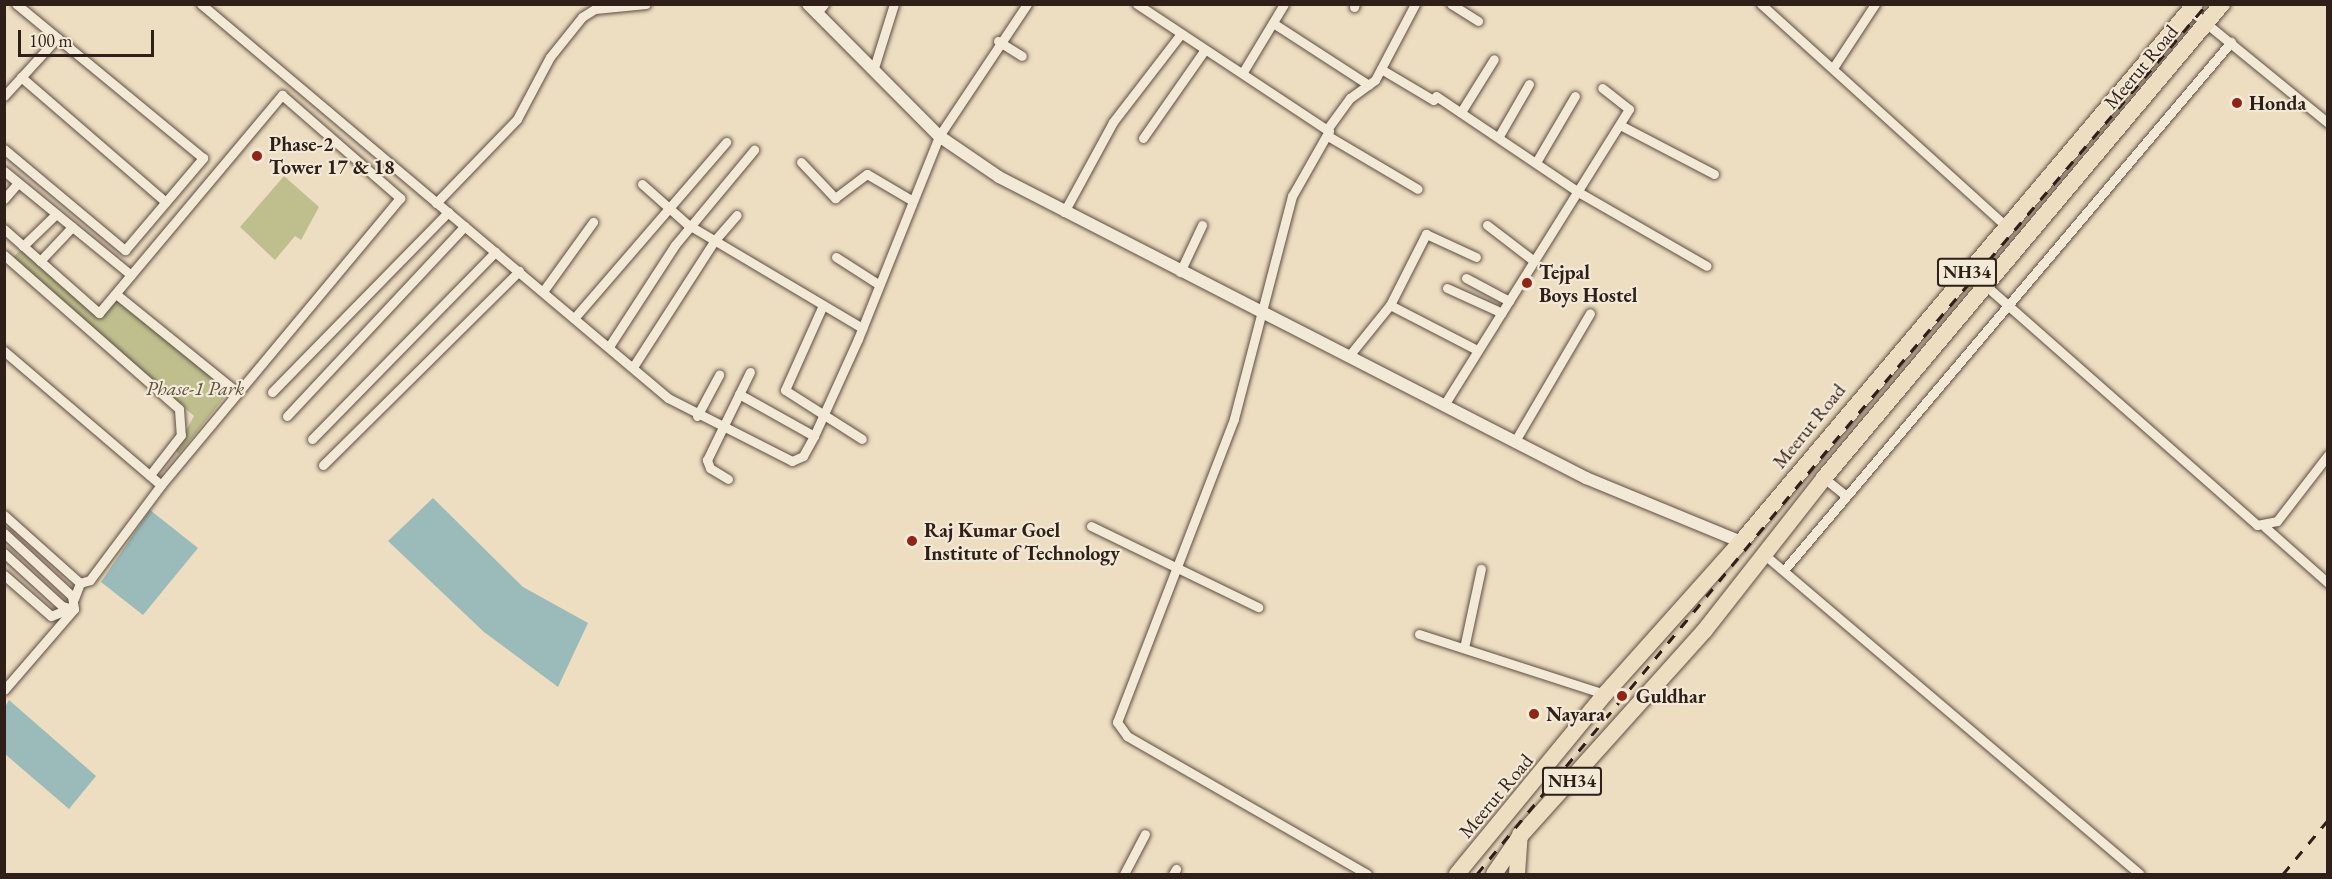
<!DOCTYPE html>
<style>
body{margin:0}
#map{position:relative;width:2332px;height:879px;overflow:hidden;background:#edddc1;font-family:"EB Garamond",serif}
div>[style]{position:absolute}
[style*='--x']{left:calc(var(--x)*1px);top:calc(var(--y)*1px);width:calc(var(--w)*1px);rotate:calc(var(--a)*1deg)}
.green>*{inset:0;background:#bfbf8e}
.water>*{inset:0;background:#9abbb9}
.roads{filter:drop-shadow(0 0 2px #5e4e43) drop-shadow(0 0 2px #5e4e43)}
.street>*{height:9px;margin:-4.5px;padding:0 4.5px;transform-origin:4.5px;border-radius:4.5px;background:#f3e9d7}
.secondary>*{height:12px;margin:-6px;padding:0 6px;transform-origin:6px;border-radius:6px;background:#f3e9d7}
.highway>*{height:16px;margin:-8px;padding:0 8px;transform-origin:8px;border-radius:8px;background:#edddc1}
.rail>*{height:3px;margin-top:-1.5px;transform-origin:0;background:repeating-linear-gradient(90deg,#2e1f19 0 10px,transparent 0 20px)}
.dots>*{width:16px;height:16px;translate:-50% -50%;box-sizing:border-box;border:3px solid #f3e9d7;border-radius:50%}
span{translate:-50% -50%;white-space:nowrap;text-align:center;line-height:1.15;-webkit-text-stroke:4.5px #f3e9d7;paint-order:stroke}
.shield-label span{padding:2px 4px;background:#f3e9d7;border:2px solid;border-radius:4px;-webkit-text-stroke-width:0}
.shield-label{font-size:18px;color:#2e1f19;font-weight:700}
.street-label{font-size:20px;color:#2e1f19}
.poi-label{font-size:20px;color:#2e1f19;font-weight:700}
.left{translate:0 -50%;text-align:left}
.park-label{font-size:20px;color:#5a4f3c;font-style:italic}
.frame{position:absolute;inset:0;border:6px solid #2e1f19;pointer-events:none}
.scale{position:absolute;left:18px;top:30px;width:136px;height:27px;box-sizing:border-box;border:3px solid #2e1f19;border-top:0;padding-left:8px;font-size:18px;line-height:21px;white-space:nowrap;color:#2e1f19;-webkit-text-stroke:4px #f3e9d7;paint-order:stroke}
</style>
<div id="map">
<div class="green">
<i style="clip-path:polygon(284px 176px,319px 207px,301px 240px,295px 236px,275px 260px,240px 227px)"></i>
<i style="clip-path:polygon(23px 248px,99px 313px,116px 296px,231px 389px,179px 454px,175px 450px,194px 416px,12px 258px)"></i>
</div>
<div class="water">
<i style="clip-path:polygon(433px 498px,523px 587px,588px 623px,558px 687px,484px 632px,388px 541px)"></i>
<i style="clip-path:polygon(150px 510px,198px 548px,143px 615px,101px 582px)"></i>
<i style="clip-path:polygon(9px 700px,96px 776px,69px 809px,5px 754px,5px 707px)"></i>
</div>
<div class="roads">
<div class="street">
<i style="--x:201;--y:4;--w:611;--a:40.15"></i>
<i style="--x:668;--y:398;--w:139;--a:26.9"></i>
<i style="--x:792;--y:461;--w:12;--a:-24"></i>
<i style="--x:803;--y:456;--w:23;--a:-61"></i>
<i style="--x:814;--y:436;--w:107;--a:-65.6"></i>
<i style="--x:858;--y:339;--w:219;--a:-68.2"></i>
<i style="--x:939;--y:136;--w:159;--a:-56.3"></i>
<i style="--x:1137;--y:4;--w:230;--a:33.5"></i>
<i style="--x:1329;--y:131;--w:75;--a:119.6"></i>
<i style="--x:1292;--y:196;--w:230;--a:104.6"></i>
<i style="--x:1234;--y:419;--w:325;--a:111.1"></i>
<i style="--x:1117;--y:722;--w:17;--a:54"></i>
<i style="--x:1127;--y:736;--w:277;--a:29.9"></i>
<i style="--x:1451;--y:4;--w:32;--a:32"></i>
<i style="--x:1761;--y:4;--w:332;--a:42.2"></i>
<i style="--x:1354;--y:7;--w:3;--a:-72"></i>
<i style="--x:2190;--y:10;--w:178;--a:39.3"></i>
<i style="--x:816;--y:14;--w:13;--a:-51"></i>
<i style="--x:1273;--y:23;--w:114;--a:32.9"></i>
<i style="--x:998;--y:41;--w:28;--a:32"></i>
<i style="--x:1833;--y:68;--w:77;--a:-56.7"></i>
<i style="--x:1381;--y:69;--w:61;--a:30.8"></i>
<i style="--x:873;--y:71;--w:70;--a:-72.6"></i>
<i style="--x:1243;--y:72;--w:79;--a:-58.9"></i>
<i style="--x:21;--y:77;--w:191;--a:40.8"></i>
<i style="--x:4;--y:96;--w:79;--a:-47.6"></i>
<i style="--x:1436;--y:96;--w:174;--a:34"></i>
<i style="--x:1580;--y:193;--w:146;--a:29.9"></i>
<i style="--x:1461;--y:112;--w:62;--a:-58.1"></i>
<i style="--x:1620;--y:125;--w:106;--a:27.5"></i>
<i style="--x:1328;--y:128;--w:37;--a:-54"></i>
<i style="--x:1350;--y:98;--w:31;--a:-36"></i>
<i style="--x:1375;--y:80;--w:86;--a:-62.2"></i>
<i style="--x:1328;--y:136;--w:104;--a:30.5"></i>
<i style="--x:1499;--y:136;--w:60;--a:-60"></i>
<i style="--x:1143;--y:138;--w:106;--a:-55"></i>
<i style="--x:4;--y:149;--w:158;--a:39.9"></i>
<i style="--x:125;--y:250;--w:121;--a:-49.7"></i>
<i style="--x:203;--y:158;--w:242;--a:-140.5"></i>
<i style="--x:1538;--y:159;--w:73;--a:-59.6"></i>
<i style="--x:801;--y:162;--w:50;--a:46.6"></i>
<i style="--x:835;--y:198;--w:40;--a:-37"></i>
<i style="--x:867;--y:174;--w:53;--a:30.4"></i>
<i style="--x:4;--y:171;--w:164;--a:39.3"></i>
<i style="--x:642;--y:184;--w:60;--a:41.6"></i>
<i style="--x:687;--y:224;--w:204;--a:30.7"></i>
<i style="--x:4;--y:199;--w:21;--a:-49"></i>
<i style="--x:436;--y:203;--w:117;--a:-46"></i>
<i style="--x:517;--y:119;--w:70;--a:-62"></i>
<i style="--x:550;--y:57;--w:51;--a:-51.3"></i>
<i style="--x:582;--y:17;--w:15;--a:-32"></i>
<i style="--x:595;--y:9;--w:51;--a:-5.6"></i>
<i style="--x:1064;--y:212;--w:102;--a:-61.4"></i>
<i style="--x:1113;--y:122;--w:110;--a:-52.4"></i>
<i style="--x:1487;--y:225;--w:59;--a:37.5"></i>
<i style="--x:4;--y:229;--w:127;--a:41.5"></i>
<i style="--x:99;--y:313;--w:285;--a:-50"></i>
<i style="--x:282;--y:95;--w:157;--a:41.1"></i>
<i style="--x:400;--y:198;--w:373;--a:129.8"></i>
<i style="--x:161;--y:485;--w:119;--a:126.8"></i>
<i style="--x:90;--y:580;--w:10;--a:163"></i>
<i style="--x:23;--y:246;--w:46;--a:-44.1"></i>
<i style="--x:4;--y:255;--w:233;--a:41.3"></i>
<i style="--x:179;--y:409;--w:26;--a:86"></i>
<i style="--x:181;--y:435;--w:51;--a:127.8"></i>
<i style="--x:836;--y:257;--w:50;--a:32.7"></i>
<i style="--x:40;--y:261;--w:47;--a:-46.7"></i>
<i style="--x:1180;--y:272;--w:52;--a:-64.9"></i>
<i style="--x:1466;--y:278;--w:49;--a:28.1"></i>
<i style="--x:1985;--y:285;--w:363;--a:41.4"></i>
<i style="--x:2257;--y:525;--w:20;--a:-11"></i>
<i style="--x:2277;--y:521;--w:83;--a:-52.3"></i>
<i style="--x:1447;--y:288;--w:60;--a:24.4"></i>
<i style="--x:544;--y:290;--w:84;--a:-54.2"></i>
<i style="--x:116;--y:294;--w:156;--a:39"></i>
<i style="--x:823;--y:305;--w:93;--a:114.1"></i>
<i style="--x:785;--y:390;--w:91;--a:32.5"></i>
<i style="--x:1390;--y:305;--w:98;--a:27.3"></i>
<i style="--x:576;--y:316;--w:230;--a:-49.2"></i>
<i style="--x:610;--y:345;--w:119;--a:-57"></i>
<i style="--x:675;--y:245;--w:124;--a:-50.3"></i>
<i style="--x:4;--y:351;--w:206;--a:40.5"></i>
<i style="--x:1348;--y:357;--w:67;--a:-51.1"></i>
<i style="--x:1390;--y:305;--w:80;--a:-63.1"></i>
<i style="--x:1426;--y:234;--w:55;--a:24.7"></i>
<i style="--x:633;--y:367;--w:151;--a:-57.2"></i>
<i style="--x:715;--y:240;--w:33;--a:-49"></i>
<i style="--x:272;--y:392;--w:252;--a:-45.6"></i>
<i style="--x:739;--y:394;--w:86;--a:29.2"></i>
<i style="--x:1444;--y:405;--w:349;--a:-58"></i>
<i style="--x:1629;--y:109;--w:34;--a:-142"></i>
<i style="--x:287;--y:416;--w:260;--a:-46.9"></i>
<i style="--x:697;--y:416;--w:47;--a:-61.8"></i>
<i style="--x:312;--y:439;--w:262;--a:-45.6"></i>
<i style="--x:1515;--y:441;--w:148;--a:-59.6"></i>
<i style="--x:323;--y:465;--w:276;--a:-44.7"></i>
<i style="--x:1824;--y:478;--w:27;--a:39"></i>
<i style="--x:728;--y:479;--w:21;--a:-149"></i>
<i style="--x:710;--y:468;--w:9;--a:-111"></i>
<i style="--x:707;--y:460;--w:98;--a:-64"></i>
<i style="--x:4;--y:515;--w:102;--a:41.8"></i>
<i style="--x:80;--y:583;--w:17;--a:111"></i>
<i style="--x:1091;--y:526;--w:186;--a:25.9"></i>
<i style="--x:2265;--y:527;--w:84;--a:41.6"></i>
<i style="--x:4;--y:533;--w:93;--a:42.8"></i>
<i style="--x:72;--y:596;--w:13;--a:81"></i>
<i style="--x:74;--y:609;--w:12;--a:-166"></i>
<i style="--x:62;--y:606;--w:79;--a:-137.6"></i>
<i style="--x:1766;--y:556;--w:490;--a:40.4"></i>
<i style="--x:1784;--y:570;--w:692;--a:-49.75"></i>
<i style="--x:4;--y:575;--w:62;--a:41.1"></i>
<i style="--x:51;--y:616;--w:18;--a:-22"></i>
<i style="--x:1419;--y:634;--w:195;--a:17.9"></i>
<i style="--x:1464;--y:648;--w:81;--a:-77.9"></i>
<i style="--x:4;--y:690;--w:107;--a:-49.2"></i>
<i style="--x:1124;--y:874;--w:45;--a:-62.3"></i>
<i style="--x:1173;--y:874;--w:6;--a:-59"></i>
</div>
<div class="secondary">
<i style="--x:808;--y:4;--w:186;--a:45.2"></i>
<i style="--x:939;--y:136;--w:73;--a:34.3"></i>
<i style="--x:999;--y:177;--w:660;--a:27.15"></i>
<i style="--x:1586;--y:478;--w:168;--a:22.4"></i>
</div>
<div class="highway">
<i style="--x:1457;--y:874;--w:233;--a:-50.6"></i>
<i style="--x:1605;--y:694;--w:204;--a:-48.2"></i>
<i style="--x:1741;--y:542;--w:704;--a:-49.84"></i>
<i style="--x:1494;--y:874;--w:47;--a:-55.3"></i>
<i style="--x:1521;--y:835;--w:275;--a:-48.1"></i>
<i style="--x:1705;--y:630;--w:193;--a:-51.9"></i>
<i style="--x:1824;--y:478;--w:619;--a:-49.98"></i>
<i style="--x:1517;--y:874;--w:39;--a:-86"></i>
</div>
</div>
<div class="rail">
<i style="--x:1477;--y:874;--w:559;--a:-50.44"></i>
<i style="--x:1833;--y:443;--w:577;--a:-49.57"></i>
<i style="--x:2283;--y:874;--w:70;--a:-50.2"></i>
</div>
<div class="dots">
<i style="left:2237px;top:103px;background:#8f2418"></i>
<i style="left:257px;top:156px;background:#8f2418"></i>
<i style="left:1527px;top:283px;background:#8f2418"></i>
<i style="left:912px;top:541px;background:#8f2418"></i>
<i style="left:1622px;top:696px;background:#8f2418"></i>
<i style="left:1534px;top:714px;background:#8f2418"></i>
</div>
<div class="shield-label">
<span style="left:1967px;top:272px">NH34</span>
<span style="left:1572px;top:781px">NH34</span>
</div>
<div class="street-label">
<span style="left:2141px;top:67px;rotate:-50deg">Meerut Road</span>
<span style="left:1809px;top:426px;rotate:-51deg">Meerut Road</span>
<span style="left:1496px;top:796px;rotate:-50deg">Meerut Road</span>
</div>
<div class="poi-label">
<span class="left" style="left:2249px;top:103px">Honda</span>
<span class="left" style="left:269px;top:156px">Phase-2<br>Tower 17 &amp; 18</span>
<span class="left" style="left:1539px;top:284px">Tejpal<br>Boys Hostel</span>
<span class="left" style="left:924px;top:542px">Raj Kumar Goel<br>Institute of Technology</span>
<span class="left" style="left:1636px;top:696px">Guldhar</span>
<span class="left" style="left:1546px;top:714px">Nayara</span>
</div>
<div class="park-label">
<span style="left:195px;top:388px">Phase-1 Park</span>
</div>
<div class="frame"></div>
<div class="scale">100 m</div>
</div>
